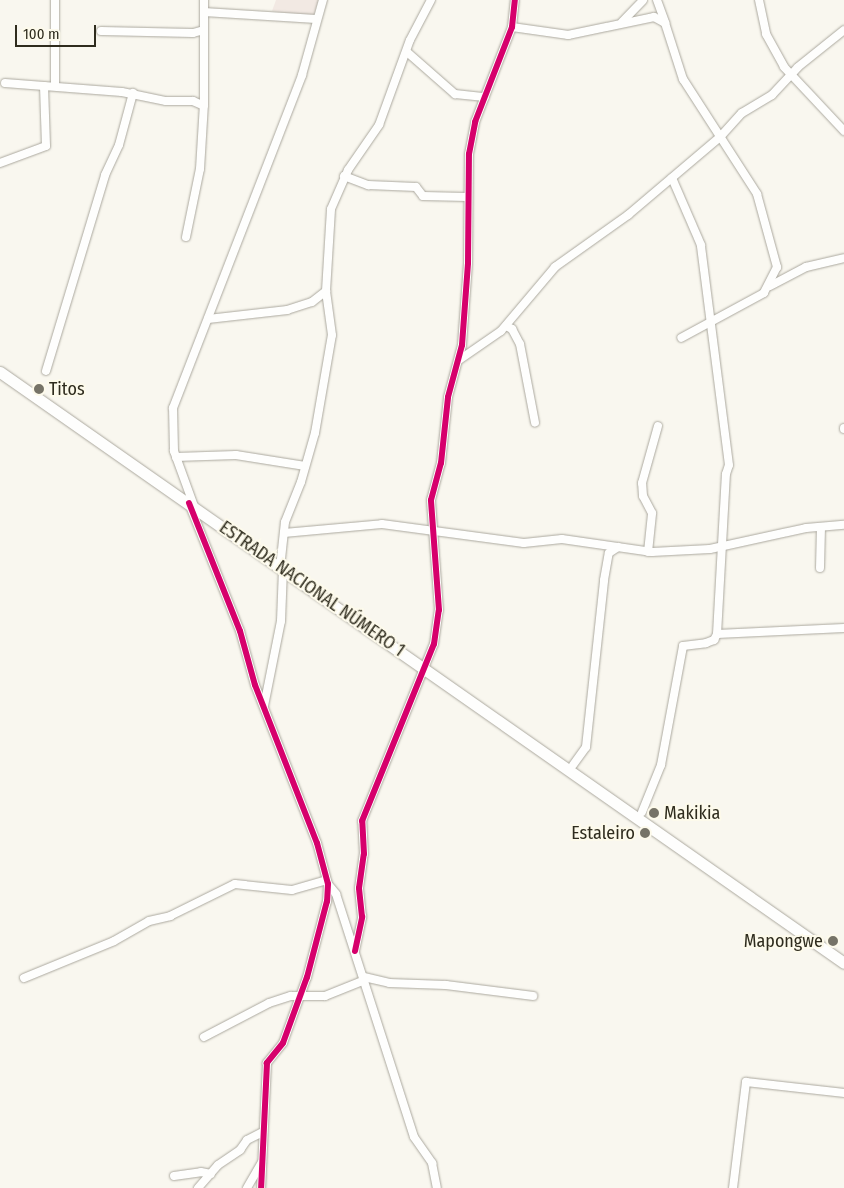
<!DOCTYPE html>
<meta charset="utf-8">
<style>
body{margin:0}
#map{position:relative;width:844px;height:1188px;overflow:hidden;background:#f9f7ef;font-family:"Fira Sans Condensed",sans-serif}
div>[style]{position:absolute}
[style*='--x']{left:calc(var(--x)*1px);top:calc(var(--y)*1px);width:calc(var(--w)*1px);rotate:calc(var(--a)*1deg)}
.education>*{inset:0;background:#f2e9e3}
.roads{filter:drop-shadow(0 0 1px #aba89e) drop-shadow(0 0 1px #aba89e)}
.minor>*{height:8px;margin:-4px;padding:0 4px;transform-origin:4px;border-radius:4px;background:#fefefd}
.highway>*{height:11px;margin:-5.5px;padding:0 5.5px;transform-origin:5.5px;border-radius:5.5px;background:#fefefd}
.cycleway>*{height:6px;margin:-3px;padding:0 3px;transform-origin:3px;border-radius:3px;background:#d6006c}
.dots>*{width:14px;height:14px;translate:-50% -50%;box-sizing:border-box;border:2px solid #fdfaeb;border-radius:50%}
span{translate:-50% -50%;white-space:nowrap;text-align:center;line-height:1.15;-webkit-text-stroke:4px #fdfaeb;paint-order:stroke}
.poi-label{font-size:18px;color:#2f2c1e}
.left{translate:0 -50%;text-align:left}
.right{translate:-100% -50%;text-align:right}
.street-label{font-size:18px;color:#2f2c1e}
.scale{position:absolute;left:15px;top:25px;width:81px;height:22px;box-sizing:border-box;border:2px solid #2f2c1e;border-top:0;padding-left:6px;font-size:15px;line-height:18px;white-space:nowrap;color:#2f2c1e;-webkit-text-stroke:4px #fdfaeb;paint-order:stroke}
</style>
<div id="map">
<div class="education">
<i style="clip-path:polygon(276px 0,319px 0,313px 17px,272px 11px)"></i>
</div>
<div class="roads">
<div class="minor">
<i style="--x:55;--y:0;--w:86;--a:90"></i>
<i style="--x:657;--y:0;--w:23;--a:70"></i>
<i style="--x:759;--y:0;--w:35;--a:78"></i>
<i style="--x:766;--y:34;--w:38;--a:61"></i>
<i style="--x:784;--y:67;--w:88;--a:46.8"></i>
<i style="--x:204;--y:12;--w:112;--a:3.6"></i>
<i style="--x:622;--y:22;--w:30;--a:-46"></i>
<i style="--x:512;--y:27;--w:57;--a:8.1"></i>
<i style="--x:568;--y:35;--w:88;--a:-11.8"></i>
<i style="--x:654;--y:17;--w:13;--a:29"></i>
<i style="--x:665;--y:23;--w:59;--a:72.2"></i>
<i style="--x:683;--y:79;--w:137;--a:57.2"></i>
<i style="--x:757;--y:194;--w:76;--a:74.7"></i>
<i style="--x:777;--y:267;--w:29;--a:117"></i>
<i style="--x:764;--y:293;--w:94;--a:151.5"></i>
<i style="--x:101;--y:31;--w:92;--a:1.2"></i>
<i style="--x:193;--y:33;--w:11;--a:-15"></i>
<i style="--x:407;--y:52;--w:64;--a:41.2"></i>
<i style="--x:455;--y:94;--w:30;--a:6"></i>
<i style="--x:5;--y:83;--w:117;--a:4.4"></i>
<i style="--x:122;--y:92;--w:45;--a:11.6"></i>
<i style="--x:166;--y:101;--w:27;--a:0"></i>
<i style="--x:193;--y:101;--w:12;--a:24"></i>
<i style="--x:0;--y:163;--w:49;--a:-20.3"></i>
<i style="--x:46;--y:146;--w:60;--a:-91.9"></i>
<i style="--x:344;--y:176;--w:26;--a:21"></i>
<i style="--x:368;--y:185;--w:48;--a:2.4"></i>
<i style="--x:416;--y:187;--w:11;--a:52"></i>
<i style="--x:423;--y:196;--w:44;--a:1.3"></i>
<i style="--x:186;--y:237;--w:69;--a:-78.4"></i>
<i style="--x:200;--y:169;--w:65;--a:-86.5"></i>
<i style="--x:204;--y:104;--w:104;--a:-90"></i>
<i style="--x:770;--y:286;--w:41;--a:-27.8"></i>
<i style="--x:806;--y:267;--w:39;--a:-13"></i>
<i style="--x:208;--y:319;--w:80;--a:-6.5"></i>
<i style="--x:287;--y:310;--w:26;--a:-18"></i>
<i style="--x:312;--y:302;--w:18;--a:-38"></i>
<i style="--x:506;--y:326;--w:7;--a:27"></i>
<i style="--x:512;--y:329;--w:17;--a:62"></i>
<i style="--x:520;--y:344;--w:80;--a:79.2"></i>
<i style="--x:459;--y:360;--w:51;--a:-34.6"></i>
<i style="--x:501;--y:331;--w:84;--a:-49.8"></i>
<i style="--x:555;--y:267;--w:90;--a:-35.5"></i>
<i style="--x:628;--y:215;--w:122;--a:-40.3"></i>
<i style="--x:721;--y:136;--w:31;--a:-48"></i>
<i style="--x:742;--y:113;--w:35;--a:-31"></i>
<i style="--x:772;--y:95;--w:38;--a:-47"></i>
<i style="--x:798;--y:67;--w:59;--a:-38.8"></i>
<i style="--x:46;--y:371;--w:205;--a:-73.2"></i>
<i style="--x:105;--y:175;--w:33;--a:-65"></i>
<i style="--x:119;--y:145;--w:54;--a:-74.9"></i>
<i style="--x:844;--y:428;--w:1;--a:90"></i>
<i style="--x:176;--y:457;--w:60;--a:-1.9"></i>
<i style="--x:236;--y:455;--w:70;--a:9.1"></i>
<i style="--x:190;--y:506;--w:135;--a:68.2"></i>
<i style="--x:240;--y:631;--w:56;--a:74.5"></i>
<i style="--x:255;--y:685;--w:170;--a:68.6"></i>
<i style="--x:317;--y:843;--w:42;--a:75"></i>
<i style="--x:328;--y:884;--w:17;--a:93"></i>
<i style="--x:327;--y:901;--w:79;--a:104.7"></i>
<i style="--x:307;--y:977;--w:70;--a:110"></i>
<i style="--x:283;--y:1043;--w:26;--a:129"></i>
<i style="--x:267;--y:1063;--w:125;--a:92.7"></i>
<i style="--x:194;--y:506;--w:59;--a:-110"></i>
<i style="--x:174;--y:451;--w:43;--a:-91.3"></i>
<i style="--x:173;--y:408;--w:357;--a:-68.8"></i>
<i style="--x:302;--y:75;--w:78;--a:-74.4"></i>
<i style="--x:284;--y:533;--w:98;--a:-5.2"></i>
<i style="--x:382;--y:524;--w:143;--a:7.6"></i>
<i style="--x:524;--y:543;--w:38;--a:-6"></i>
<i style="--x:562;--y:539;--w:91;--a:8.2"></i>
<i style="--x:652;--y:552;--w:58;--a:-3"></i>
<i style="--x:710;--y:549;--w:98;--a:-12.3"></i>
<i style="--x:806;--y:528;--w:38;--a:-5"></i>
<i style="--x:648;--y:552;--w:39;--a:-84"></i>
<i style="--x:652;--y:513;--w:19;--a:-118"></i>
<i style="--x:643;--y:496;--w:13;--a:-94"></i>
<i style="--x:642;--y:483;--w:59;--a:-74.3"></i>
<i style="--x:280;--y:568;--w:46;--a:-83.8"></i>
<i style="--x:285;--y:522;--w:43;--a:-68.2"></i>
<i style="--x:301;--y:482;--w:51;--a:-74.1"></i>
<i style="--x:315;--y:433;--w:99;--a:-80.2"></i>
<i style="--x:332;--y:335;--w:44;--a:-97.8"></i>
<i style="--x:326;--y:291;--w:82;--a:-86.5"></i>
<i style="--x:331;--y:209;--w:43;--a:-66.4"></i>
<i style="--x:348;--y:170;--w:55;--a:-55.4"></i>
<i style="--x:379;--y:125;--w:90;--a:-70"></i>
<i style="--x:410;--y:40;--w:45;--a:-62.3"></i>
<i style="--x:820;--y:568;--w:41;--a:-88.6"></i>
<i style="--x:717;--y:634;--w:127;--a:-2.7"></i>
<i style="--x:264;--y:706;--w:87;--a:-78.7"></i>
<i style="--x:281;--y:621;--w:51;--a:-87.8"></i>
<i style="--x:573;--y:765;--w:22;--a:-54"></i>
<i style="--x:586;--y:747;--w:168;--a:-83.8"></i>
<i style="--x:604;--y:580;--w:27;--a:-80"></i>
<i style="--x:609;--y:553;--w:11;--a:-34"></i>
<i style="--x:642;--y:812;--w:51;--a:-68"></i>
<i style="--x:661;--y:765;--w:121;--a:-79.5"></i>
<i style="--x:683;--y:646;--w:23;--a:-7"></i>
<i style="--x:706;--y:643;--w:9;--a:-21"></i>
<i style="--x:714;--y:640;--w:7;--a:-63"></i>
<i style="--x:717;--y:634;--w:160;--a:-86.8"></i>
<i style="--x:726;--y:474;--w:9;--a:-72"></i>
<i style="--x:729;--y:465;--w:222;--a:-97.3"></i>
<i style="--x:701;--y:245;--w:73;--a:-113.4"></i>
<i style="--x:328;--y:884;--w:13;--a:51"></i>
<i style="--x:336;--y:894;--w:255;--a:72.2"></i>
<i style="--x:414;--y:1137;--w:32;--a:55"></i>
<i style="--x:432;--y:1163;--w:25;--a:79"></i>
<i style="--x:355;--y:951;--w:35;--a:-78"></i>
<i style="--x:362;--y:917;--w:29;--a:-96"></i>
<i style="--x:359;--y:888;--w:34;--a:-82"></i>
<i style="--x:364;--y:854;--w:33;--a:-93"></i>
<i style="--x:362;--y:821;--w:191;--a:-67.9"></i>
<i style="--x:434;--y:644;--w:34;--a:-82"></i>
<i style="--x:439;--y:610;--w:110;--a:-94.2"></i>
<i style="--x:431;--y:500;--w:38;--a:-75"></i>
<i style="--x:441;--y:463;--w:66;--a:-83.9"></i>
<i style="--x:448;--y:397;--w:54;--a:-74.9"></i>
<i style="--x:462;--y:345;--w:82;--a:-85.8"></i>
<i style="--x:468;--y:263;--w:109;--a:-89.5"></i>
<i style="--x:469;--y:154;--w:33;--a:-79"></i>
<i style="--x:475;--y:122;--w:102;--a:-68.7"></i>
<i style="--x:512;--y:27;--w:27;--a:-84"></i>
<i style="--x:364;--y:977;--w:26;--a:13"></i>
<i style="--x:389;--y:983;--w:57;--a:2"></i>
<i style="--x:446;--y:985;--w:88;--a:7.2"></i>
<i style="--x:24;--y:978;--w:97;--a:-22.3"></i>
<i style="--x:114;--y:941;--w:40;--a:-29.7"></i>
<i style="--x:149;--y:921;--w:22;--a:-13"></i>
<i style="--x:170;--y:916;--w:72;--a:-26.2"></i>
<i style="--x:235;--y:884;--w:57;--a:6"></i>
<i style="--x:292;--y:890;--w:36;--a:-16"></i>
<i style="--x:204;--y:1037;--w:73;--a:-27.6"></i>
<i style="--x:269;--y:1003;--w:23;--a:-18"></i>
<i style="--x:291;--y:996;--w:34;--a:0"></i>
<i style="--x:325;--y:996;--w:43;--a:-21.8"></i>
<i style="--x:174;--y:1176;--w:27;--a:-8"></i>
<i style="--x:201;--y:1172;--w:10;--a:11"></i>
<i style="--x:198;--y:1188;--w:30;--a:-49"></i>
<i style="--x:218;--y:1165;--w:27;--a:-34"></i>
<i style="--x:240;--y:1150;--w:12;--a:-55"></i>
<i style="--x:247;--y:1140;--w:18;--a:-27"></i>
<i style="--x:247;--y:1188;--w:30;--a:-60"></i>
<i style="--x:733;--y:1188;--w:107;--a:-83"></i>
<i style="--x:746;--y:1082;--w:99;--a:6.4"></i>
</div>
<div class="highway">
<i style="--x:0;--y:372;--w:1030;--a:35"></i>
</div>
</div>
<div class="cycleway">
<i style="--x:189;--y:503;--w:138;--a:68.3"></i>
<i style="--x:240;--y:631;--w:56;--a:74.5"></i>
<i style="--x:255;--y:685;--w:170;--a:68.6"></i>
<i style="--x:317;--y:843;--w:42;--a:75"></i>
<i style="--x:328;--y:884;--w:17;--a:93"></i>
<i style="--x:327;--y:901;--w:79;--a:104.7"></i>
<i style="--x:307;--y:977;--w:70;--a:110"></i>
<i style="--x:283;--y:1043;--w:26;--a:129"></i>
<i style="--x:267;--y:1063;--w:125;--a:92.7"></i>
<i style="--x:355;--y:951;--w:35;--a:-78"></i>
<i style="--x:362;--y:917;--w:29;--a:-96"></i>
<i style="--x:359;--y:888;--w:34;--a:-82"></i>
<i style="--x:364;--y:854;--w:33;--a:-93"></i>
<i style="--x:362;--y:821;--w:191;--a:-67.9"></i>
<i style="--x:434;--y:644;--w:34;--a:-82"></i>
<i style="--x:439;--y:610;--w:110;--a:-94.2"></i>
<i style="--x:431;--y:500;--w:38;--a:-75"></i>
<i style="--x:441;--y:463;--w:66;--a:-83.9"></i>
<i style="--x:448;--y:397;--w:54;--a:-74.9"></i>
<i style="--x:462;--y:345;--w:82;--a:-85.8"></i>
<i style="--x:468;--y:263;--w:109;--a:-89.5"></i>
<i style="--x:469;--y:154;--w:33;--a:-79"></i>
<i style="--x:475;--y:122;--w:102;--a:-68.7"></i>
<i style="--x:512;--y:27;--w:27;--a:-84"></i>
</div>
<div class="dots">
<i style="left:39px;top:389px;background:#767367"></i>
<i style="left:654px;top:813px;background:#767367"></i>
<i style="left:645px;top:833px;background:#767367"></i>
<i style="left:833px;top:941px;background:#767367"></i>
</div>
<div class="poi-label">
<span class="left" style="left:49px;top:389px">Titos</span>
<span class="left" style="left:664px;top:813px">Makikia</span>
<span class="right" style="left:635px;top:833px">Estaleiro</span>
<span class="right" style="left:823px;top:941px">Mapongwe</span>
</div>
<div class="street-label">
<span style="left:312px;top:589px;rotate:35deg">ESTRADA NACIONAL NÚMERO 1</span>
</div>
<div class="scale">100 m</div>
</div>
